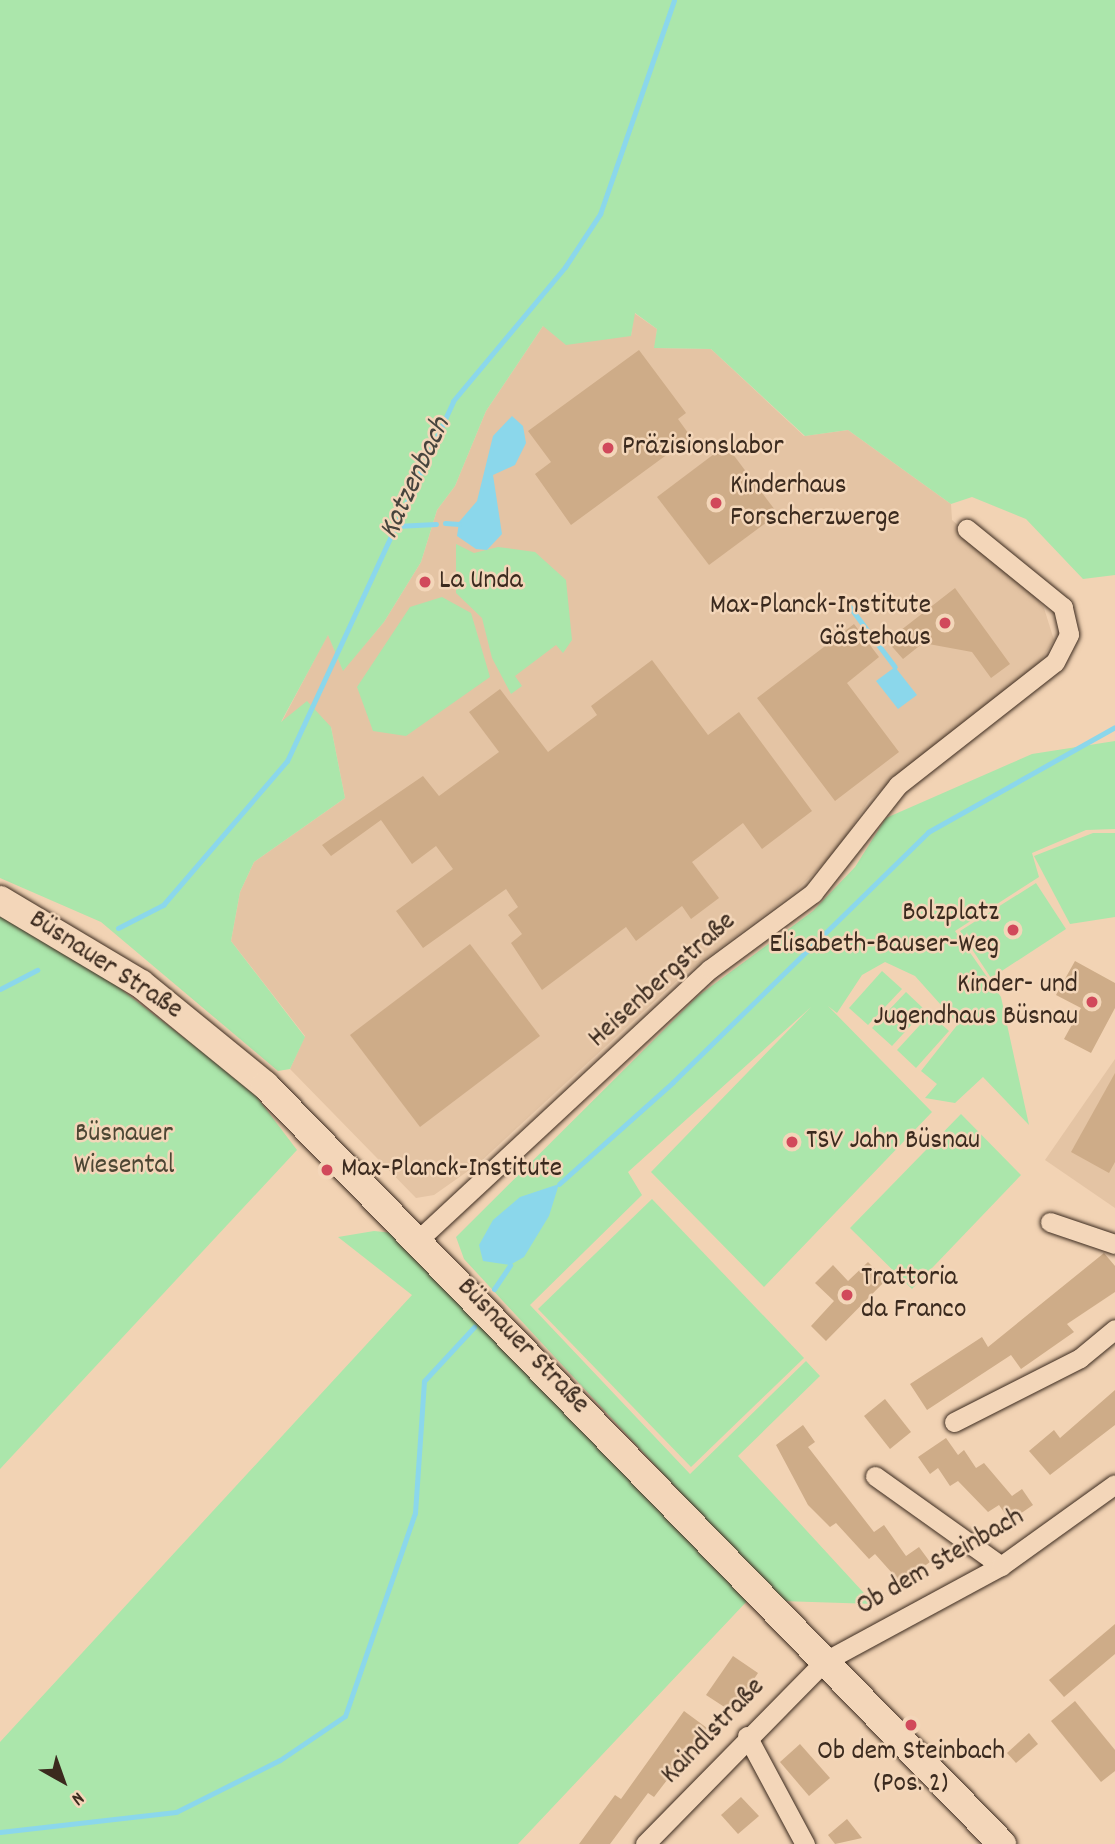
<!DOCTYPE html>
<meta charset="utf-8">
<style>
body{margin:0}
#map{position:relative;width:1115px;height:1844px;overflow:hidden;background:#f2d3b4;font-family:Dekko,sans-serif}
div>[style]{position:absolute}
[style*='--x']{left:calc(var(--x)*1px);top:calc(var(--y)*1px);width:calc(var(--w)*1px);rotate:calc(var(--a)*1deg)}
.built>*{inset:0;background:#e4c4a4}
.green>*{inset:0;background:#abe6ab}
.water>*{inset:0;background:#8bd7eb}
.stream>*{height:5px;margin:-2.5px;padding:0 2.5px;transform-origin:2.5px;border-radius:2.5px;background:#8bd7eb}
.building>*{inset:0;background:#ceac88}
.roads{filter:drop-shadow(0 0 2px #3b2a1e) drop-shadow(0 0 2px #3b2a1e)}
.street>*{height:19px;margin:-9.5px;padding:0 9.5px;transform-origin:9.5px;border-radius:9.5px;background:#f3d6b9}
.secondary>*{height:28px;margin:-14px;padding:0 14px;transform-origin:14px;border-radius:14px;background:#f3d6b9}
.dots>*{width:19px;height:19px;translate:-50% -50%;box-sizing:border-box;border:4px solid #f3d6b9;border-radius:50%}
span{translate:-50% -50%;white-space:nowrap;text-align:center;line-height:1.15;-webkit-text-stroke:5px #f3d6b9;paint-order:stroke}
.poi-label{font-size:28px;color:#3b2a1e}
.left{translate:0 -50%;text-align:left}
.right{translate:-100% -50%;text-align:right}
.street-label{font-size:28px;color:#3b2a1e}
.park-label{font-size:28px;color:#4c4633}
.water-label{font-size:30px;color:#47443d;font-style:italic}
.north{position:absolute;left:28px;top:1746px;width:70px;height:70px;-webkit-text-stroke:5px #f3d6b9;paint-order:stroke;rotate:140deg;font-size:19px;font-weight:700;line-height:28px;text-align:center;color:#3b2a1e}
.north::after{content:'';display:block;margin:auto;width:24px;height:32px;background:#3b2a1e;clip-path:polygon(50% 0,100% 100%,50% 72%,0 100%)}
</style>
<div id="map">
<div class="built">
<i style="clip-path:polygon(634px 313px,657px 329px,655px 348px,711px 349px,804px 436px,848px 430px,951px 504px,952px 520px,1021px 578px,1044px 608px,1054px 640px,1040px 662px,869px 800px,838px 849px,795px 892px,681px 977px,478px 1164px,434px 1195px,416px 1198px,290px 1069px,305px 1036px,231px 941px,240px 892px,254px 862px,345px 798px,331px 727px,280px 725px,328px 634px,343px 670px,384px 622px,421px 562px,437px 510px,455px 486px,486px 411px,543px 326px,631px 336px)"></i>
<i style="clip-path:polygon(1115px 1059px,1115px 1208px,1045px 1160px)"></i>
</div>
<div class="green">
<i style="clip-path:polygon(0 0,1115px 0,1115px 575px,1083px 579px,1026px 519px,972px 497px,951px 504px,848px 430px,805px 436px,711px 349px,654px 348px,657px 329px,635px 313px,631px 336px,566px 345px,543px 326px,486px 411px,455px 486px,437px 510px,421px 562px,384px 622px,343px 671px,328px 635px,281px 722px,307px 701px,331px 727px,345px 798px,254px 862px,240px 892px,231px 941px,305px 1037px,290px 1069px,278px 1071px,101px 922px,0 878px)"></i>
<i style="clip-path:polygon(456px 544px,474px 553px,498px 547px,535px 552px,566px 580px,572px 640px,563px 653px,556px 645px,515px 676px,522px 686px,511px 694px,492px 658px,482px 618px,456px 593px)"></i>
<i style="clip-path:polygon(442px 597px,471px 613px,490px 677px,406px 736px,373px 731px,357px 687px,410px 607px)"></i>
<i style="clip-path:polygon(1115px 741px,1115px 829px,1086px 830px,1032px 853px,1039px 877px,955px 931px,1001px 997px,1029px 1125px,983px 1077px,955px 1103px,925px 1098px,937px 1084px,921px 1071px,958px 1024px,915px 976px,885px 962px,862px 975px,837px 1013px,828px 1006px,932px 1112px,764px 1287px,651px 1172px,811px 1007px,628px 1172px,642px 1195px,530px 1305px,690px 1474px,806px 1361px,820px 1376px,738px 1456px,874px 1604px,781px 1601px,464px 1259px,456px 1237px,698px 996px,813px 911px,855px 867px,886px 818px,1032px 754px)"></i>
<i style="clip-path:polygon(1093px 833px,1115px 833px,1115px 917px,1070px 924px,1034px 856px)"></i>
<i style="clip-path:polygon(1036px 883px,1066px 929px,991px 978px,960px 931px)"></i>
<i style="clip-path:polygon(0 913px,109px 980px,200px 1050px,256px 1096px,297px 1150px,0 1469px)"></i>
<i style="clip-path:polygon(882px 971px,902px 989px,868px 1025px,849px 1008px)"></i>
<i style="clip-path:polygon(906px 992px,925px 1010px,892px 1046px,872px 1028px)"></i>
<i style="clip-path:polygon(930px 1014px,949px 1031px,916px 1068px,897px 1050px)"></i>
<i style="clip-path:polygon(961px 1114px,1021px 1175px,912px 1289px,850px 1228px)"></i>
<i style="clip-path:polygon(652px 1199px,804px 1358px,691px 1467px,538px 1309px)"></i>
<i style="clip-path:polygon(374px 1231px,394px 1233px,749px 1599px,518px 1844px,0 1844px,0 1742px,412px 1295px,338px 1237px)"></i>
</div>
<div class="water">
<i style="clip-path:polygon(512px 416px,523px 426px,526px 443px,515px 465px,493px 475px,502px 534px,487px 550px,476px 549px,457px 536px,459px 522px,477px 501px,493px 436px)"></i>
<i style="clip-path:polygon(895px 667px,917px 695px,898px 709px,876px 681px)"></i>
<i style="clip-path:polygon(559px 1184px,549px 1216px,524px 1257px,510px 1265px,483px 1261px,479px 1245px,493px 1220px,520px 1197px)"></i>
</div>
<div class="stream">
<i style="--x:445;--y:523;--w:14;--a:4"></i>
<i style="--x:396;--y:526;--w:40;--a:-2.9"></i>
<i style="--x:849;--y:606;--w:76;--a:53"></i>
<i style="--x:118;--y:928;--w:51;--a:-27.1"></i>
<i style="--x:163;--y:905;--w:190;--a:-49.3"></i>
<i style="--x:287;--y:761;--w:396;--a:-65.2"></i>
<i style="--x:453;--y:401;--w:175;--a:-50.1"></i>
<i style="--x:565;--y:267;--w:64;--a:-56.6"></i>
<i style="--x:600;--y:214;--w:226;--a:-70.9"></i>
<i style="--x:0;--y:989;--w:42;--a:-27.2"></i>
<i style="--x:559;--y:1184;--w:153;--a:-41.8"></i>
<i style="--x:673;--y:1082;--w:357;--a:-44.4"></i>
<i style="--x:928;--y:832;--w:214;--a:-29.3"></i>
<i style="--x:494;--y:1289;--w:29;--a:-56"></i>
<i style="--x:0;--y:1832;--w:177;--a:-6.5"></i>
<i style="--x:176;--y:1812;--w:116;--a:-26.6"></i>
<i style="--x:280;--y:1760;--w:78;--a:-34.1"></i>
<i style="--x:345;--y:1716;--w:215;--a:-71"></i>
<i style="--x:415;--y:1513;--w:132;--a:-86.1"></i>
<i style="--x:424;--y:1381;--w:74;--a:-47.2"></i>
</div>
<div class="building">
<i style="clip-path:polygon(639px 350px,686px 413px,678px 419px,691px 437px,571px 525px,535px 474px,551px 462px,528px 431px)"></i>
<i style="clip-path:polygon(726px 445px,778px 514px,709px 565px,657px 497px)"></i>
<i style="clip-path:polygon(955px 588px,1010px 664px,991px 678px,972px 652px,923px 643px,903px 659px,887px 641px)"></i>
<i style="clip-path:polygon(854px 624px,879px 657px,847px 683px,899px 752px,835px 801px,757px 698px)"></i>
<i style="clip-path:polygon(652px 660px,708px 735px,739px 712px,812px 811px,762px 849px,743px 823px,692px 862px,719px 898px,691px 919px,682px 906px,636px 941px,626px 927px,542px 990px,511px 943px,522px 934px,508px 915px,518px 907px,506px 889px,423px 948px,396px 911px,453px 869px,436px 846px,412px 864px,381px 820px,331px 856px,322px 845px,423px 776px,439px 796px,499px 752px,469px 712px,500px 689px,548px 752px,597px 715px,591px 706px)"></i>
<i style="clip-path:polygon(470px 944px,540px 1036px,420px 1127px,350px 1035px)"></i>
<i style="clip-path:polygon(1075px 961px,1115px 983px,1115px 1008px,1091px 1053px,1064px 1039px,1081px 1008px,1056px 995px)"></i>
<i style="clip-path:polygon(1115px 1073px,1115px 1162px,1109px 1173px,1071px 1152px)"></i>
<i style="clip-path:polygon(1104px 1253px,1115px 1266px,1115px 1292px,1067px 1324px,1074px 1332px,1021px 1369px,1011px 1355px,927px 1410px,910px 1384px,982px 1337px,988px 1347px)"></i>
<i style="clip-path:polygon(868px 1262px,886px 1280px,826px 1341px,811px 1326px,834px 1301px,815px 1283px,833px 1265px,848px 1281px)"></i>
<i style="clip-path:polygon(1115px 1390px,1115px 1425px,1050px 1475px,1029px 1451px,1054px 1430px,1060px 1438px)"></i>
<i style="clip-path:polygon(885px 1399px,911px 1432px,890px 1449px,864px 1416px)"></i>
<i style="clip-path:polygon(803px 1425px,815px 1442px,808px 1447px,874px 1532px,884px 1525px,906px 1556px,919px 1547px,930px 1562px,901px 1583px,875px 1554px,869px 1559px,836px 1523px,830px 1527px,808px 1505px,776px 1445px)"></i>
<i style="clip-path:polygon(946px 1438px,958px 1455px,964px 1450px,976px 1468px,984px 1463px,1012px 1496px,1022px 1489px,1033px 1505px,1010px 1521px,999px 1505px,988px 1512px,958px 1481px,950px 1486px,938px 1468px,930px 1474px,918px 1457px)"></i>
<i style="clip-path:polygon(1115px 1624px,1115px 1654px,1064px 1697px,1049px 1680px)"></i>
<i style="clip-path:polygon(733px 1656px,758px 1673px,732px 1712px,706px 1695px)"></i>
<i style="clip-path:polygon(1075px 1701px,1115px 1750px,1115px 1771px,1101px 1782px,1051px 1721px)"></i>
<i style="clip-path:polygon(684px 1711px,707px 1728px,654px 1797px,648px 1793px,610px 1844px,579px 1844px,615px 1795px,621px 1799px)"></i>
<i style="clip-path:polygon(1029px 1733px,1038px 1744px,1016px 1763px,1007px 1753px)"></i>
<i style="clip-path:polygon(800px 1744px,830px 1778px,809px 1796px,780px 1762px)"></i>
<i style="clip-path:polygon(741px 1797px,759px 1816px,738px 1834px,721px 1815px)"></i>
<i style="clip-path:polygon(847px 1819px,862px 1838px,835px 1844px,828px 1835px)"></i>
</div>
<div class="roads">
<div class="street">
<i style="--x:1050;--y:1222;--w:69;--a:18.7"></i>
<i style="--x:418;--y:1240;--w:398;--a:-42.9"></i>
<i style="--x:710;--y:969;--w:128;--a:-36.4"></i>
<i style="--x:813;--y:893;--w:137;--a:-51.8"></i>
<i style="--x:898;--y:785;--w:199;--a:-38.1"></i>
<i style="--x:1055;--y:662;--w:31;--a:-63"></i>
<i style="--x:1069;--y:634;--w:28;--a:-103"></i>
<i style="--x:1063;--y:607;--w:124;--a:-140.9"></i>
<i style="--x:954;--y:1422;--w:141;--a:-26.9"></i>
<i style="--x:1080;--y:1358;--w:45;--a:-39.6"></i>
<i style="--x:875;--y:1476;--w:155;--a:35.5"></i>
<i style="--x:747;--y:1736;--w:123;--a:61.8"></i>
<i style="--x:645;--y:1844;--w:257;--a:-45.5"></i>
<i style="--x:825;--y:1661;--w:200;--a:-28.4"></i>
<i style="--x:1001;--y:1566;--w:140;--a:-35.7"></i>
</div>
<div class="secondary">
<i style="--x:0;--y:900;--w:164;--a:30.8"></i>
<i style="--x:141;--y:984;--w:160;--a:39.2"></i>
<i style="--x:265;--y:1085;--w:1058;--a:45.84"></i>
</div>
</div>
<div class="dots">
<i style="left:608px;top:448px;background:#d1495b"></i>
<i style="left:716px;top:503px;background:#d1495b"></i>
<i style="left:425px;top:582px;background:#d1495b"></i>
<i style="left:945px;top:623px;background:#d1495b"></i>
<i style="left:1013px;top:930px;background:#d1495b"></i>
<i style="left:1092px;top:1002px;background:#d1495b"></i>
<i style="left:792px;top:1142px;background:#d1495b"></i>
<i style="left:327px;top:1170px;background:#d1495b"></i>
<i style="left:847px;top:1295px;background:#d1495b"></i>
<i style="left:911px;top:1725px;background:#d1495b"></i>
</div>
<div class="poi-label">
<span class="left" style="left:622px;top:448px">Präzisionslabor</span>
<span class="left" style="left:730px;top:503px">Kinderhaus<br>Forscherzwerge</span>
<span class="left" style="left:439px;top:582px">La Unda</span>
<span class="right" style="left:931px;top:623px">Max-Planck-Institute<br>Gästehaus</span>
<span class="right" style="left:999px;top:930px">Bolzplatz<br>Elisabeth-Bauser-Weg</span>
<span class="right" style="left:1078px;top:1002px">Kinder- und<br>Jugendhaus Büsnau</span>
<span class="left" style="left:806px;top:1142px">TSV Jahn Büsnau</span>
<span class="left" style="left:341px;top:1170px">Max-Planck-Institute</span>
<span class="left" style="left:861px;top:1295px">Trattoria<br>da Franco</span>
<span style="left:911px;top:1769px">Ob dem Steinbach<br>(Pos. 2)</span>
</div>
<div class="street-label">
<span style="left:105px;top:966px;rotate:33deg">Büsnauer Straße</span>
<span style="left:663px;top:981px;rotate:-42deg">Heisenbergstraße</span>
<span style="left:522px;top:1347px;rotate:46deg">Büsnauer Straße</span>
<span style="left:941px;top:1563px;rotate:-30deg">Ob dem Steinbach</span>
<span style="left:714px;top:1732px;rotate:-46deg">Kaindlstraße</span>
</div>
<div class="park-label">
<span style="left:124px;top:1151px">Büsnauer<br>Wiesental</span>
</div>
<div class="water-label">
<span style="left:417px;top:479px;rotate:-65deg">Katzenbach</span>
</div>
<div class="north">N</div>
</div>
